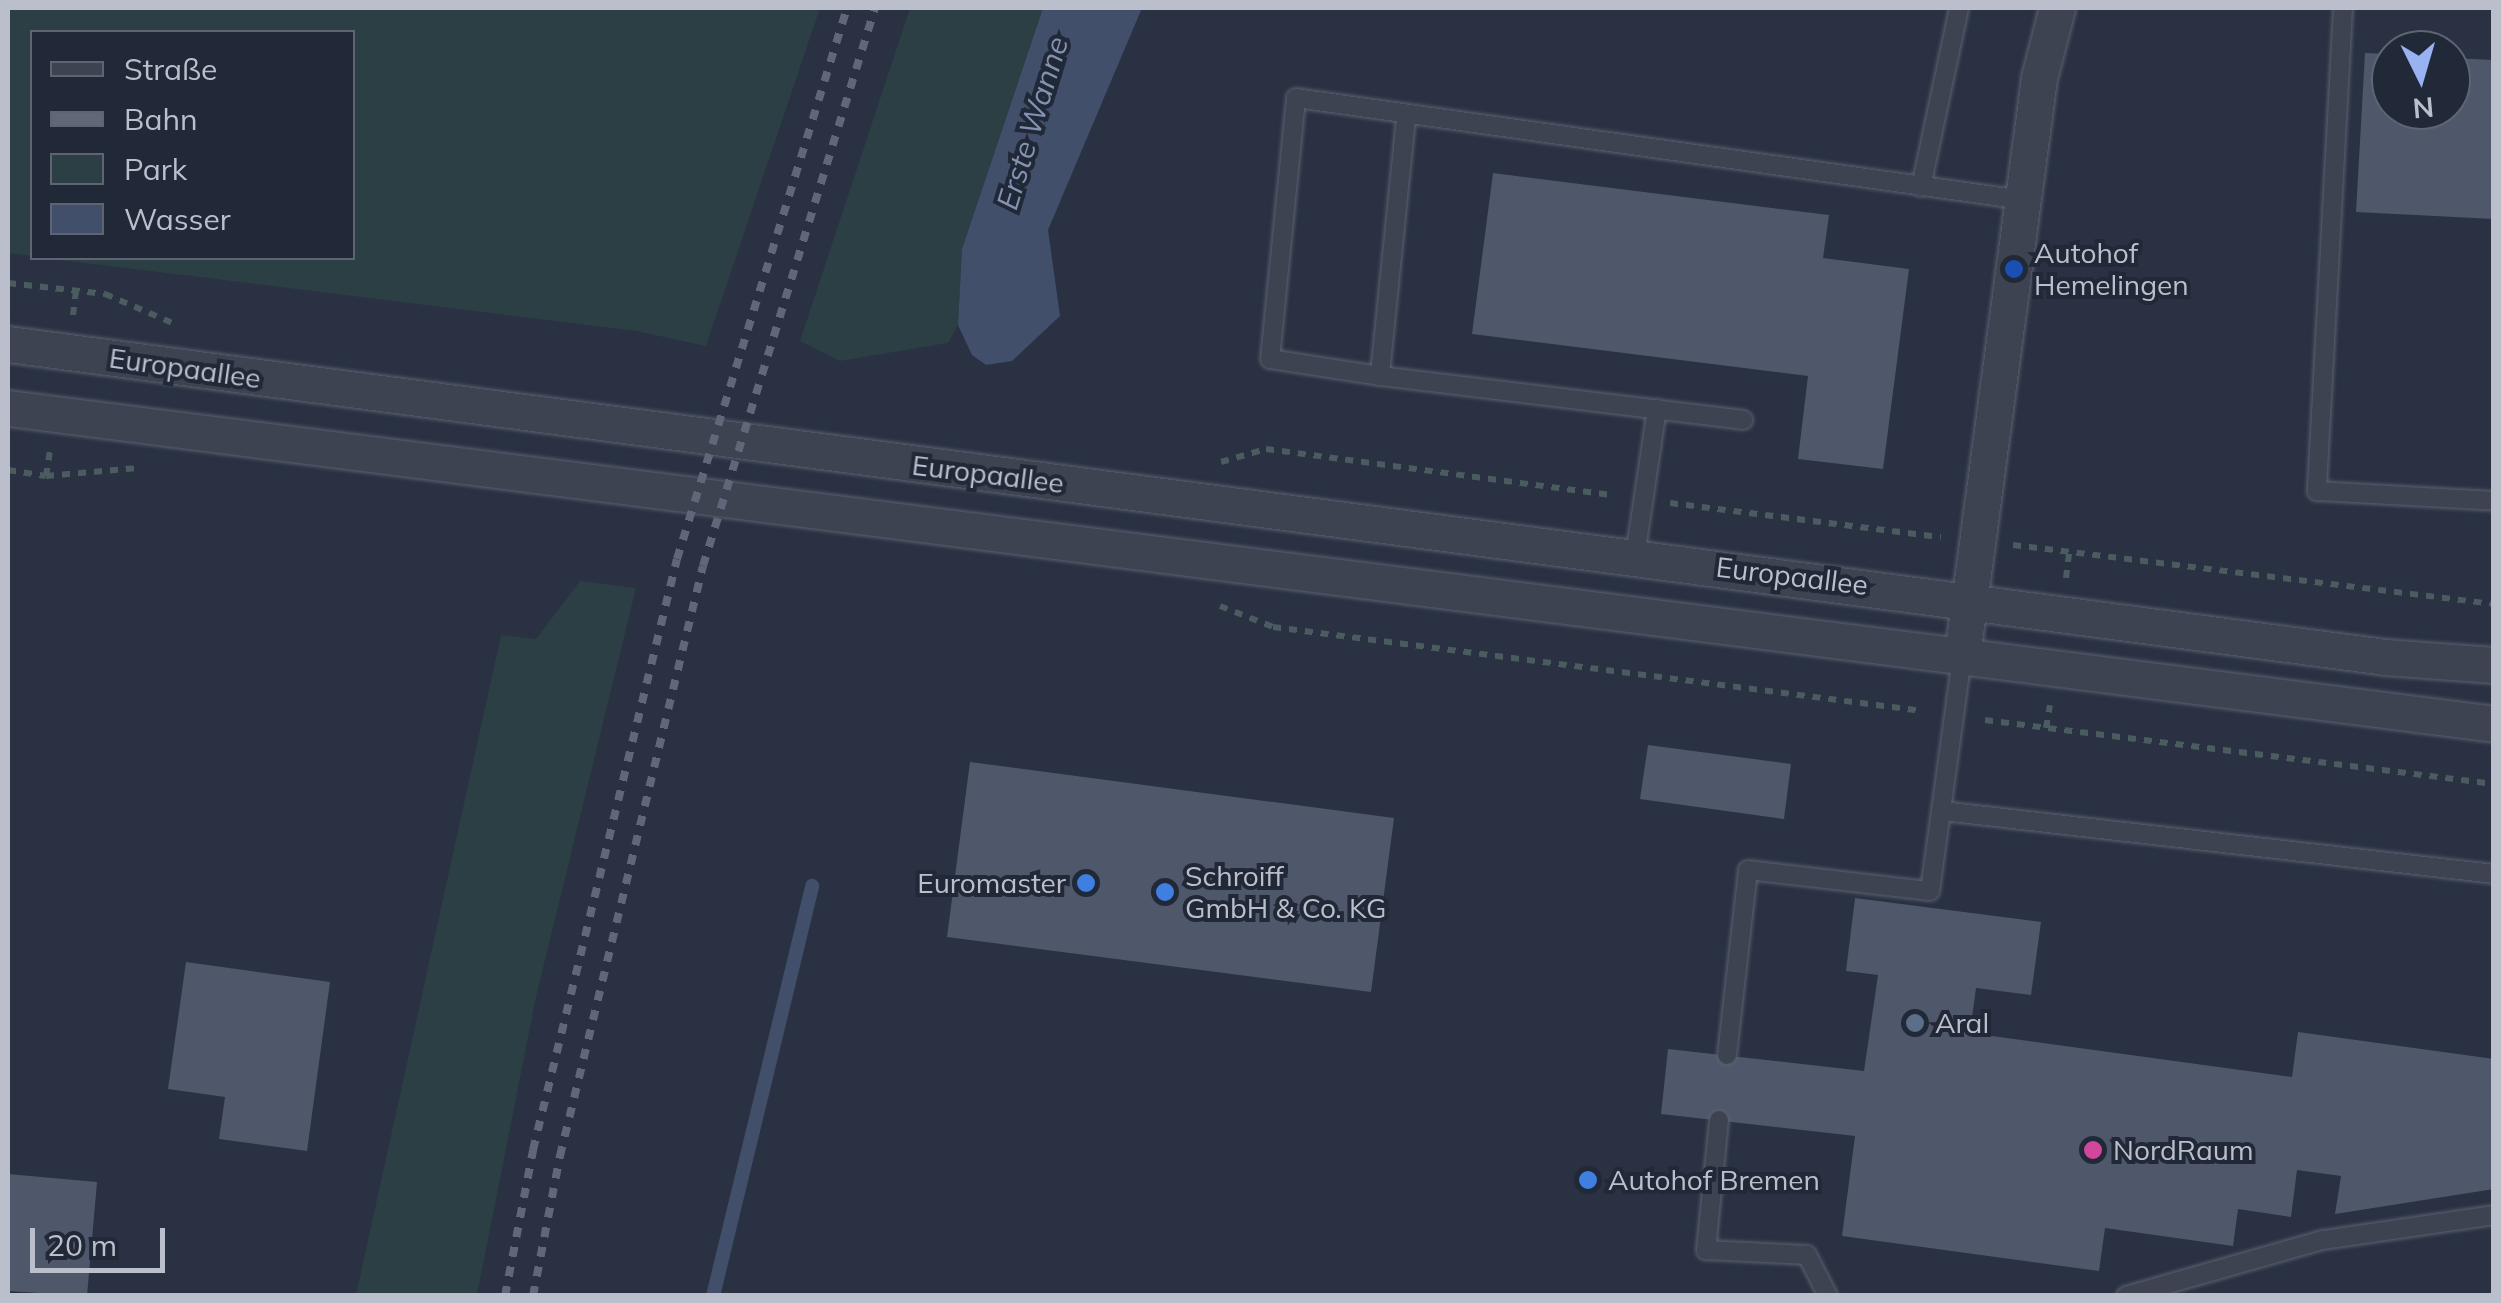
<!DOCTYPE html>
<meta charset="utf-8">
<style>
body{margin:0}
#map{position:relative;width:2501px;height:1303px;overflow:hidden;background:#293142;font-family:Mulish,sans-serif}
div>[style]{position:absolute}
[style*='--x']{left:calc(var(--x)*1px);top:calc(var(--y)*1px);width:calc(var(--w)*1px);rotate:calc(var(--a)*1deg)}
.green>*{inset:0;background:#2c3f44}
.water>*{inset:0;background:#424f6b}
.stream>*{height:14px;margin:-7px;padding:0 7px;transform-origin:7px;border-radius:7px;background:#424f6b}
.building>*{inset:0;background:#4f586a}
.path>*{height:6px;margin-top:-3px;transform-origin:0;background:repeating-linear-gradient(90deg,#4b5c61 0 8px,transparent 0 16px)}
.roads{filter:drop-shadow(0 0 2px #5b616f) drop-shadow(0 0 2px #5b616f)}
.lane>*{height:18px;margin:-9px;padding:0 9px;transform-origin:9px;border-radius:9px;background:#3d4351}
.street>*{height:35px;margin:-17.5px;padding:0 17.5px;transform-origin:17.5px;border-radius:17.5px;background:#3d4351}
.rail>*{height:8px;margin-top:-4px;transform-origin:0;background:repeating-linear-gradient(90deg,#5f6778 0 10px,transparent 0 20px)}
.dots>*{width:28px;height:28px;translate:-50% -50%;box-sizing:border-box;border:5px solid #212837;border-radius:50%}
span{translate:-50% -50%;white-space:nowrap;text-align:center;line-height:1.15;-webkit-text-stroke:8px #212837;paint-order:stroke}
.poi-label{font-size:28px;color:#babfcb}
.left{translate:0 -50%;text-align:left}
.right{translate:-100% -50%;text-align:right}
.street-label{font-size:28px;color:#babfcb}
.water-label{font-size:30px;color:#8492b1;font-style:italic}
.frame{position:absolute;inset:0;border:10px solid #babfcb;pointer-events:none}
.legend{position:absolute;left:30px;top:30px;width:325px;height:230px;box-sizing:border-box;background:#212837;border:2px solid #5e6472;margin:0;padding:12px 18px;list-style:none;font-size:30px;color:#babfcb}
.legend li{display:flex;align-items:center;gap:20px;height:50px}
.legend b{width:50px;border:2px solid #5e6472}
.north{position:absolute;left:2371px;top:30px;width:100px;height:100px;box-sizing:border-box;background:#212837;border:2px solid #5e6472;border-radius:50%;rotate:175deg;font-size:28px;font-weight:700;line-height:40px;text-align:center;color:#babfcb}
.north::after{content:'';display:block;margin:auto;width:35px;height:45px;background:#98b2f2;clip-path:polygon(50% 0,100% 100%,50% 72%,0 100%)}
.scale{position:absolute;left:30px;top:1228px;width:135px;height:45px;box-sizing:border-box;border:5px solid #babfcb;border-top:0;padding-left:12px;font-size:30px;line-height:35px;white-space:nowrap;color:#babfcb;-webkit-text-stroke:8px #212837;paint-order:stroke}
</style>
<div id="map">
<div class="green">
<i style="clip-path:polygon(8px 8px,820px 8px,706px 346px,636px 331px,45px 258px,352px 258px,352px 32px,32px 32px,32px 256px,8px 253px)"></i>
<i style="clip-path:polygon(910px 8px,1043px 8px,962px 249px,958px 325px,948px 343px,840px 361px,800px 341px)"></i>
<i style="clip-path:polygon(580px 581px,636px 588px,536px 997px,477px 1295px,356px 1295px,501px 635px,536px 639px)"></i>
</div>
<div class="water">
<i style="clip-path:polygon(1043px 8px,1142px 8px,1048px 230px,1060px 316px,1012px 361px,986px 365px,972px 355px,958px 325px,962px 249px)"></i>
</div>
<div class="stream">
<i style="--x:713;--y:1296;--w:422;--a:-76.4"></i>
</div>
<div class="building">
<i style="clip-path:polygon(2365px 53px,2391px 54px,2391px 110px,2451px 110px,2451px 58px,2494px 60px,2494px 219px,2356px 212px)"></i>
<i style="clip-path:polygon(1493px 173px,1829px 215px,1823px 258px,1909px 269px,1883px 469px,1798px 459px,1808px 376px,1472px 334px)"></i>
<i style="clip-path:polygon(1648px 745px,1791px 764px,1784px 819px,1640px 799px)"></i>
<i style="clip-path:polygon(970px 762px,1394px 818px,1371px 992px,947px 937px)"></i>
<i style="clip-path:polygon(1855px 898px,2041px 922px,2031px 995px,1976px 988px,1970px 1033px,2292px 1077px,2298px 1032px,2494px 1059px,2494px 1189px,2335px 1214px,2341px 1176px,2297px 1170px,2291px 1217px,2238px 1209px,2233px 1246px,2105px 1228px,2099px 1271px,1842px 1236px,1855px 1136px,1661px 1114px,1668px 1049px,1864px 1071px,1878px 975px,1846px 971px)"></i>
<i style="clip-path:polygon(186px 962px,330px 982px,307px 1151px,219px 1139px,225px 1097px,168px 1089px)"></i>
<i style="clip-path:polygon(8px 1174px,97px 1182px,87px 1296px,8px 1291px)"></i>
</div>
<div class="path">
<i style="--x:8;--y:283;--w:98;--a:6.5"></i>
<i style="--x:105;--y:294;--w:76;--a:23.2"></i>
<i style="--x:73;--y:315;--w:23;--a:-83"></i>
<i style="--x:1221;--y:462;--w:47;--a:-16.1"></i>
<i style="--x:1266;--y:449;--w:350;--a:7.6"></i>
<i style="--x:8;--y:470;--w:38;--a:9"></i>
<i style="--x:46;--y:476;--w:25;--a:-81"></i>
<i style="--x:46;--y:476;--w:92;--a:-5"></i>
<i style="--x:1670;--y:503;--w:273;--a:7.2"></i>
<i style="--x:2013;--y:545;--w:485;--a:7"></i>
<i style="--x:2066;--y:578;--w:26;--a:-83"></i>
<i style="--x:1220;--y:606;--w:57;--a:21.6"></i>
<i style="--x:1273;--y:627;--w:655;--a:7.36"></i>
<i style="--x:1985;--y:720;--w:513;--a:7.17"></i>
<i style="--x:2046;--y:728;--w:23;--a:-80"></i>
</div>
<div class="roads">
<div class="lane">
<i style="--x:2343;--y:8;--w:484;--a:93.1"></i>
<i style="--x:2317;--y:491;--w:177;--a:3.2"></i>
<i style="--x:1406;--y:118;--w:259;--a:95.8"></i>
<i style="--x:1380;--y:376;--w:366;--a:6.9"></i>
<i style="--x:1921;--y:187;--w:183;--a:-78"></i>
<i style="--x:1380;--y:376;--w:111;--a:-171.2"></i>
<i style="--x:1270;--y:359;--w:262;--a:-84.3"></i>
<i style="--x:1296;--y:98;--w:734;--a:7.99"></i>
<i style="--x:1635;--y:556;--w:149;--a:-81.5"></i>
<i style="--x:1942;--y:811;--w:556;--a:6.51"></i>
<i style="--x:1727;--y:1055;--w:186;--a:-83.5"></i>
<i style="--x:1748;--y:870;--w:183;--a:6.6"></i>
<i style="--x:1930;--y:891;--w:237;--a:-82.2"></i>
<i style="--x:1719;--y:1120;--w:131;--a:95.7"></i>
<i style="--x:1706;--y:1250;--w:101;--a:2.8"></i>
<i style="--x:1807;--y:1255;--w:46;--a:62.9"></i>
<i style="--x:2126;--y:1296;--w:205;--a:-15.9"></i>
<i style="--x:2323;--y:1240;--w:173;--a:-8.3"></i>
</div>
<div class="street">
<i style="--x:8;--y:344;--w:2398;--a:7.5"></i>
<i style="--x:2385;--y:657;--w:109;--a:4.2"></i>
<i style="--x:8;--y:408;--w:2506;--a:7.24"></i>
<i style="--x:1962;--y:656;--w:583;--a:-82.41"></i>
<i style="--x:2039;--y:78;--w:72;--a:-75.6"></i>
</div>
</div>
<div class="rail">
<i style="--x:505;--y:1296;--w:149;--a:-79.1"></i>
<i style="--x:533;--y:1150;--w:608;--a:-76.31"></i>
<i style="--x:677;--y:559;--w:577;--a:-72.85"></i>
<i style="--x:533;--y:1296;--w:143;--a:-79.1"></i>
<i style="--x:560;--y:1156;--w:607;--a:-76.38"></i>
<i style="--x:703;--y:566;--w:584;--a:-72.87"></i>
</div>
<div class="dots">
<i style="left:2014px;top:269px;background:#1a4fb4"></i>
<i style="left:1086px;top:883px;background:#3f7fe0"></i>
<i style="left:1165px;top:892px;background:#3f7fe0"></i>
<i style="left:1915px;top:1023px;background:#5c6f8a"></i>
<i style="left:2093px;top:1150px;background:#d1479c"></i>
<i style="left:1588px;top:1180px;background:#3f7fe0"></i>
</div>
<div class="poi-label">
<span class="left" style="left:2034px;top:269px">Autohof<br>Hemelingen</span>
<span class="left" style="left:1185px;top:892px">Schroiff<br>GmbH &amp; Co. KG</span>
<span class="right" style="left:1066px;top:883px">Euromaster</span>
<span class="left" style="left:1935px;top:1023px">Aral</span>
<span class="left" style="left:2113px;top:1150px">NordRaum</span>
<span class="left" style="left:1608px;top:1180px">Autohof Bremen</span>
</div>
<div class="street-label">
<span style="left:185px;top:368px;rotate:8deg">Europaallee</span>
<span style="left:988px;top:474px;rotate:7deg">Europaallee</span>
<span style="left:1792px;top:576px;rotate:7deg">Europaallee</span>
</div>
<div class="water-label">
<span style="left:1032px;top:123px;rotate:-73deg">Erste Wanne</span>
</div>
<div class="frame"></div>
<ul class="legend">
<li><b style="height:12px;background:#3d4351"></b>Straße</li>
<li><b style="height:12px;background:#5f6778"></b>Bahn</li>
<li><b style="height:28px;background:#2c3f44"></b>Park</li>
<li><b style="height:28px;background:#424f6b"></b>Wasser</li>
</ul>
<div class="north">N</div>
<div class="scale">20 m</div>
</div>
